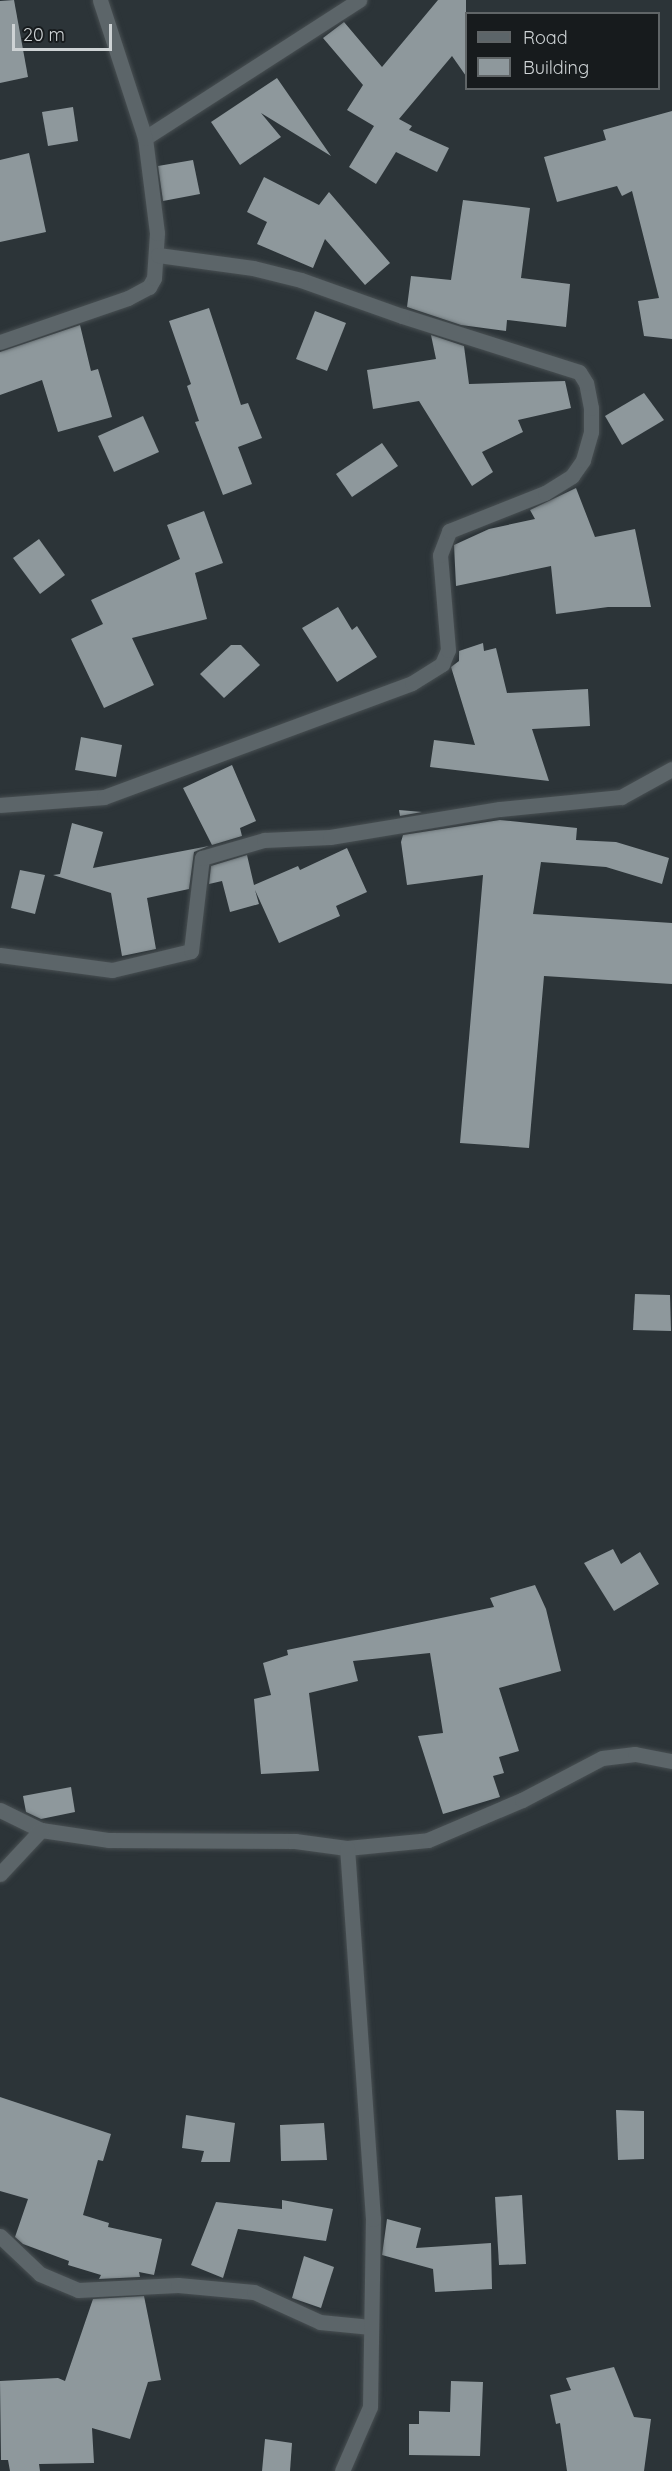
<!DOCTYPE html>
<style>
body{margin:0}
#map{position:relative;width:672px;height:2471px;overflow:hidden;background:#2c3438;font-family:Quicksand,sans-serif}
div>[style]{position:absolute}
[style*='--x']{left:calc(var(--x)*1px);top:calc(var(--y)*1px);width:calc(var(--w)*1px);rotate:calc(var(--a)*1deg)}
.building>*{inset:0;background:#8e989c}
.roads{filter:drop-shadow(0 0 2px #484f52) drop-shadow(0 0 2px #484f52)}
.minor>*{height:15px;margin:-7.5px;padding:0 7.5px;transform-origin:7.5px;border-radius:7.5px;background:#5c6569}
span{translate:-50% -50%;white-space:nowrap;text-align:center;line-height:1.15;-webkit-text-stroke:6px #171b1d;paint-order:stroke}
.legend{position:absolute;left:465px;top:12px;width:195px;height:78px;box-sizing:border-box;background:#171b1d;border:2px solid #606567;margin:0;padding:8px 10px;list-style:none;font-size:18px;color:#ced3d5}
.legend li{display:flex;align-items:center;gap:12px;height:30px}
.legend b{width:30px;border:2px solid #606567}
.scale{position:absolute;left:12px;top:24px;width:100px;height:27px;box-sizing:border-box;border:3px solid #ced3d5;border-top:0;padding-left:8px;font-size:18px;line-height:21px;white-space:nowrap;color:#ced3d5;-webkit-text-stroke:4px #171b1d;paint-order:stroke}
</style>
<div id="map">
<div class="building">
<i style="clip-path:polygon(14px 0,28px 77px,0 83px,0 1px)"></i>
<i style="clip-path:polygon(438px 0,466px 0,466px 76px,452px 56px,399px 119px,412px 126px,409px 130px,449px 148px,437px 172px,396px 152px,376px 184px,349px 167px,374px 126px,347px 110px,363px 85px,323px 38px,344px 22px,382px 67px)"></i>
<i style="clip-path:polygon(277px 78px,331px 156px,261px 113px,281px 137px,240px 165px,211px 122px)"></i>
<i style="clip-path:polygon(73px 107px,78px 141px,48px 146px,42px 112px)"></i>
<i style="clip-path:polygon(672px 111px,672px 339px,644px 336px,638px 301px,659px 298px,632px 191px,622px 196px,617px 186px,557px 202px,544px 157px,606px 140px,603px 130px)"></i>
<i style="clip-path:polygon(29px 153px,46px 232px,0 242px,0 160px)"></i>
<i style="clip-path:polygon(193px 160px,200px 194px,163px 201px,158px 166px)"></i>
<i style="clip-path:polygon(264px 177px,319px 205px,329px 192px,390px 263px,365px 285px,325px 239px,313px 268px,257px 244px,267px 222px,247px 212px)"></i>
<i style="clip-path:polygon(463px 200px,530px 208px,521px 278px,570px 284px,566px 327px,507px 320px,506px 331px,461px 325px,407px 307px,411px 276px,451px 280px)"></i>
<i style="clip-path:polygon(209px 308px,241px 405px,248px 403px,262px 438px,238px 447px,252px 484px,223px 495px,195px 422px,199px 421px,187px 386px,191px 384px,169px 321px)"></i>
<i style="clip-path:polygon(315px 311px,346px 323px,327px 371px,296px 359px)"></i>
<i style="clip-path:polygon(80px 325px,91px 371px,98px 369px,112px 417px,58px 432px,42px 380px,0 395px,0 352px)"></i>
<i style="clip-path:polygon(431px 335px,464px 346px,469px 384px,565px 381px,571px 408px,518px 420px,523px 432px,482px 452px,493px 472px,472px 486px,419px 401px,373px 409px,367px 370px,436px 359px)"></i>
<i style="clip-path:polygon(644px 393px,664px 420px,622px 445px,605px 416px)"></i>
<i style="clip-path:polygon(143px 416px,159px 452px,114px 472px,98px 436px)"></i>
<i style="clip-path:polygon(382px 443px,398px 466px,352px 497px,336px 474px)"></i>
<i style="clip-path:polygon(576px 488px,595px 537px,635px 529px,651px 607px,608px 607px,556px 614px,551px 566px,456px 586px,454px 545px,489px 529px,535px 519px,530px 510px)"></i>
<i style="clip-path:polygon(204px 511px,223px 563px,195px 573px,207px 619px,132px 638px,154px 685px,104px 708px,71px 639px,103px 624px,91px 600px,180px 559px,167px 525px)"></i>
<i style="clip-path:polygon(39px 539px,65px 575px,40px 594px,13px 558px)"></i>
<i style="clip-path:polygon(338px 607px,352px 630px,357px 626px,377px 657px,337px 682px,302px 628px)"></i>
<i style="clip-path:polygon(483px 643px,484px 651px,496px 648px,507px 693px,588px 689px,590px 726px,532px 729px,549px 781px,430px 767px,434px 740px,475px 745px,451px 667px,459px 661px,459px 651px)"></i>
<i style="clip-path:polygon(231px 645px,241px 645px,260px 665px,224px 698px,200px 674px)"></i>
<i style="clip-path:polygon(81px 737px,122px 745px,116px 777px,75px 770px)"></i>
<i style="clip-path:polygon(232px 765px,256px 821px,240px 828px,242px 836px,212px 845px,183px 788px)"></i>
<i style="clip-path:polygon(399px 810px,422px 812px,400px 816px)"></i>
<i style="clip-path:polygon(500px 820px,577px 828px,576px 840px,616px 842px,669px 858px,662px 884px,606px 867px,541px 862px,533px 914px,672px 923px,672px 984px,544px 976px,529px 1148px,460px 1143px,483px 875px,407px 885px,401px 842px,403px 835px)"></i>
<i style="clip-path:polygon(72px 823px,103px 832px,93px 868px,209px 846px,194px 852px,189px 889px,147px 898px,156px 949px,122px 956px,111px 893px,53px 875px,60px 874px)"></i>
<i style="clip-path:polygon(347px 848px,367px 892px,336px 906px,340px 916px,279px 943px,255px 890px,259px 904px,230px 912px,222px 881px,209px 884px,211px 866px,247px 855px,254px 885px,298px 866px,300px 870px)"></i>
<i style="clip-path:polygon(20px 870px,45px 875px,35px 914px,11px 908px)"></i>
<i style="clip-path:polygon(635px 1294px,670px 1295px,671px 1331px,633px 1330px)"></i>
<i style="clip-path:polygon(613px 1549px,621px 1564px,640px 1552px,659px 1584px,614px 1611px,584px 1563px)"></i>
<i style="clip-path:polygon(535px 1585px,546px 1609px,561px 1671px,499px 1688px,519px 1751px,499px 1757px,504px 1773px,493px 1776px,500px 1797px,443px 1814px,418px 1736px,443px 1733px,430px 1653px,353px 1661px,358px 1681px,309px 1693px,319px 1771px,261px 1774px,254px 1699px,271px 1695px,263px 1663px,288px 1655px,287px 1650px,494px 1607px,490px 1598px)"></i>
<i style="clip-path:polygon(71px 1787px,75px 1812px,41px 1819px,26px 1812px,23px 1796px)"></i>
<i style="clip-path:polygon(0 2097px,111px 2134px,103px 2161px,98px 2160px,83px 2215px,109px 2223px,108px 2227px,162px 2239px,154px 2275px,139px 2272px,140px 2277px,99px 2279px,101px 2275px,68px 2265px,69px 2261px,23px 2244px,15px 2237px,28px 2199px,0 2191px)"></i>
<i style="clip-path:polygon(616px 2110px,644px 2111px,644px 2159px,618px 2160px)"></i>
<i style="clip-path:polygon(186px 2115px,235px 2123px,230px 2162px,201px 2162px,204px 2151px,182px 2148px)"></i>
<i style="clip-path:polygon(324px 2123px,327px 2160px,281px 2161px,280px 2125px)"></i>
<i style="clip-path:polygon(522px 2195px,526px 2264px,499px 2265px,495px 2197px)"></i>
<i style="clip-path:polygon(282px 2200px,333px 2209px,326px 2241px,238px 2229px,223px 2278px,191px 2265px,216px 2202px,282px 2209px)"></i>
<i style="clip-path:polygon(387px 2219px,421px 2228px,416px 2248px,491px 2243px,492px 2289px,435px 2292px,433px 2269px,382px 2255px)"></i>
<i style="clip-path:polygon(304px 2256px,334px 2267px,321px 2308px,292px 2298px)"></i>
<i style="clip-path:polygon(144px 2296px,161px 2380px,148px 2382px,130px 2439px,92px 2428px,94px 2463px,39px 2464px,40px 2471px,10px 2471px,8px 2460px,1px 2460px,0 2381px,58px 2378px,65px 2381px,93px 2299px)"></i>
<i style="clip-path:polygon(614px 2367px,634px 2417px,651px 2419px,644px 2471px,567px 2471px,560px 2423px,556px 2424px,550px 2395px,571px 2390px,566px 2378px)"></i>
<i style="clip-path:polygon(451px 2381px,483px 2382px,480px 2456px,409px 2455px,409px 2424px,419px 2424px,419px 2411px,450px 2412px)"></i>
<i style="clip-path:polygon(265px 2439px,292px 2443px,290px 2471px,262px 2471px)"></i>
</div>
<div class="roads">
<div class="minor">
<i style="--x:145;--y:138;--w:255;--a:-32.8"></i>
<i style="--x:0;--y:342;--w:135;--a:-19"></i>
<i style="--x:128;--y:298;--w:24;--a:-28"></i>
<i style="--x:149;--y:287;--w:10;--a:-61"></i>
<i style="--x:154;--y:278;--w:45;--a:-86.2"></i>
<i style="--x:157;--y:233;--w:96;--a:-97.2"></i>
<i style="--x:145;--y:138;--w:145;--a:-108.1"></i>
<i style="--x:0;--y:805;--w:104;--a:-4.4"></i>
<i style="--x:104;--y:797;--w:328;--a:-20.3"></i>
<i style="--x:412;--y:683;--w:36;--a:-32"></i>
<i style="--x:442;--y:664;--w:15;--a:-67"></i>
<i style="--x:448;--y:650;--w:95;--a:-94.8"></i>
<i style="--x:440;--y:555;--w:26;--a:-69"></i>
<i style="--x:449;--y:531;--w:103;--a:-21.6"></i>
<i style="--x:545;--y:493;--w:32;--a:-32"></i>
<i style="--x:572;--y:476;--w:19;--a:-55"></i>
<i style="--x:583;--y:460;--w:29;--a:-74"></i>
<i style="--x:591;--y:432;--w:24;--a:-90"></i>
<i style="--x:591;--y:408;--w:25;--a:-101"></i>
<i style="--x:586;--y:383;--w:13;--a:-122"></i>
<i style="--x:579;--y:372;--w:186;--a:-162.4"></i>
<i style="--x:402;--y:316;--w:107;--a:-160.4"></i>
<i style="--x:301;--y:280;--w:49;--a:-166"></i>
<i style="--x:253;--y:268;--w:96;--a:-172.2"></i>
<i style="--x:0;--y:955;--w:113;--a:7.6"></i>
<i style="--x:112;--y:970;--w:81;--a:-13.5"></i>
<i style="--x:191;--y:951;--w:94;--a:-83.3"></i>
<i style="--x:202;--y:858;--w:65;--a:-16.2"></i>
<i style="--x:264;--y:840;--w:66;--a:-2.6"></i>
<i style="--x:330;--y:837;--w:172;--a:-9.4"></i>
<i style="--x:500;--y:809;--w:122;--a:-5.7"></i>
<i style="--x:621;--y:797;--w:58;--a:-28.8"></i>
<i style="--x:0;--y:1810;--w:46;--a:26"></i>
<i style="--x:41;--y:1830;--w:69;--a:8.4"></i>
<i style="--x:109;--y:1840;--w:186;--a:0.3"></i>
<i style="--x:295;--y:1841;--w:52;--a:7.7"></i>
<i style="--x:347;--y:1848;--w:81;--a:-5.6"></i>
<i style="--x:428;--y:1840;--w:102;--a:-23.1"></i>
<i style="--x:522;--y:1800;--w:90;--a:-27.7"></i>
<i style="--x:602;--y:1758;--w:33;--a:-7"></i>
<i style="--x:635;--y:1754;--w:38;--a:11"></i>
<i style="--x:0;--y:1874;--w:60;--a:-47"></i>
<i style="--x:0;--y:2236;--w:55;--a:43.5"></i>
<i style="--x:40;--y:2274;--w:41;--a:22.8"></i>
<i style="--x:78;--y:2290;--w:100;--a:-2.9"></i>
<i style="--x:178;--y:2285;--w:76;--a:5.3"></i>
<i style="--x:254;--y:2292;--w:72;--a:24.4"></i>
<i style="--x:320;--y:2322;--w:51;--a:5.6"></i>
<i style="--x:342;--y:2471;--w:70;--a:-66.4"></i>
<i style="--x:370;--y:2407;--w:188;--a:-89.1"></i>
<i style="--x:373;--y:2219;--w:372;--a:-94"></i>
</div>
</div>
<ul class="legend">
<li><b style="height:8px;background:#5c6569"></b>Road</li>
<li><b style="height:16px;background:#8e989c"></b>Building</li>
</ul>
<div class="scale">20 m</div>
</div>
